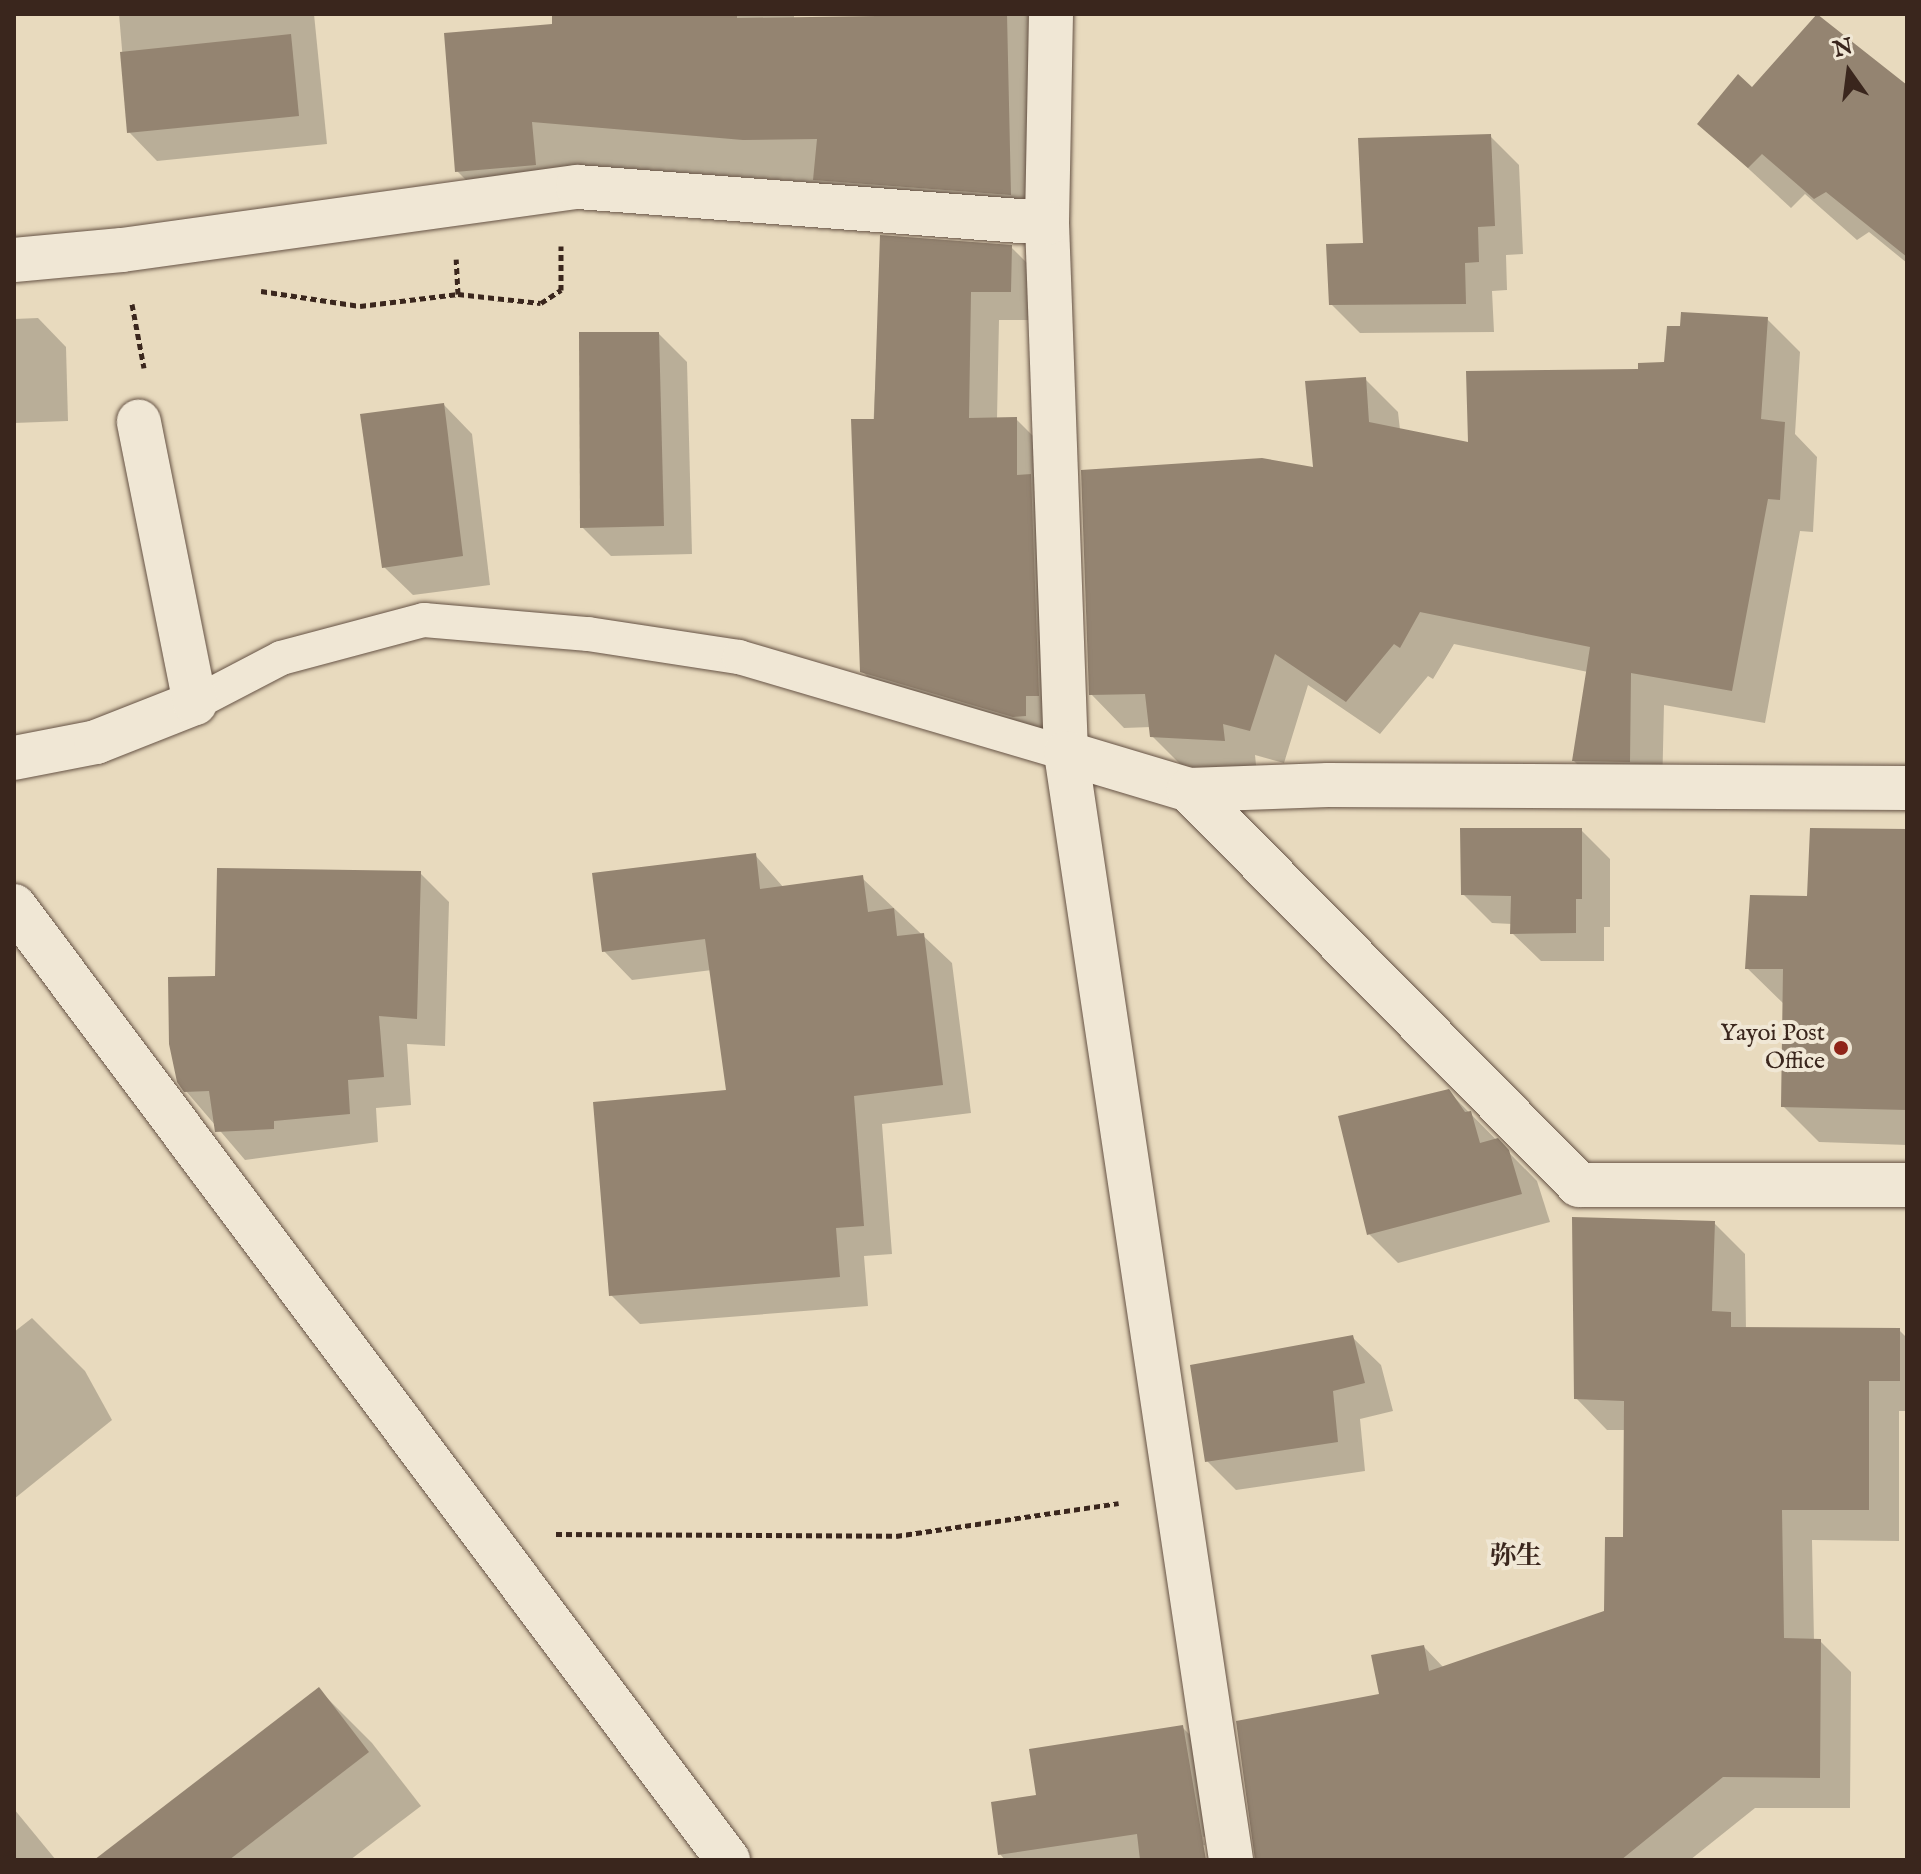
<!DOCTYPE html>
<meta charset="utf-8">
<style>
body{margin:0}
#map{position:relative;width:1921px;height:1874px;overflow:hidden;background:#e8dabe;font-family:"IM FELL English","Noto Serif JP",serif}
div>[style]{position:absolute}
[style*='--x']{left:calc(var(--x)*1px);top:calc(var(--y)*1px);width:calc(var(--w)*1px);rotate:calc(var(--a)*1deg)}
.shadow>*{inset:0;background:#0003}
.building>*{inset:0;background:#948471}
.path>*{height:5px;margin-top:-2.5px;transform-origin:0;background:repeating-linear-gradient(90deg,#3a261d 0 6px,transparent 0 10px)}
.roads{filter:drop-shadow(0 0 2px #665345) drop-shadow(0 0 2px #665345)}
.service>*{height:34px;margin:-17px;padding:0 17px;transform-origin:17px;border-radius:17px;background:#f0e7d5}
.minor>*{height:44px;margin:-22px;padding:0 22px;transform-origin:22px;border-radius:22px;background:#f0e7d5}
.dots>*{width:22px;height:22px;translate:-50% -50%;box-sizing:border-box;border:4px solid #f0e7d5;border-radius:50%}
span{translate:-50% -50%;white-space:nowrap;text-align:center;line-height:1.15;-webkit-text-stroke:8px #f0e7d5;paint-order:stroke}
.poi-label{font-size:24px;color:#3a261d}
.right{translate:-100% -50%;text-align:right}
.neighbourhood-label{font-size:26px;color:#3a261d;font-weight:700}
.frame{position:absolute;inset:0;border:16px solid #3a261d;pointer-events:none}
.north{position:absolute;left:1809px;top:32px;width:80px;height:80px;-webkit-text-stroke:6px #f0e7d5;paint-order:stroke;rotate:346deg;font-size:22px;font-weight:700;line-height:32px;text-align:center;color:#3a261d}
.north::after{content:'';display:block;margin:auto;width:28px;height:36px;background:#3a261d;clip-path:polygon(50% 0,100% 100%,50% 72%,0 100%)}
</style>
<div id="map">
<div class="shadow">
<i style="clip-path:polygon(119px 14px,314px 14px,327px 144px,157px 161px,129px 132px)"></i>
<i style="clip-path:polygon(552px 14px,794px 14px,794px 19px,1046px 14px,1053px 238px,859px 223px,819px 183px,575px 165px,578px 208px,501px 215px,457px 171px,552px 26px)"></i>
<i style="clip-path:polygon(1907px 88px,1907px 263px,1869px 232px,1857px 240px,1805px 194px,1791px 208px,1700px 124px,1752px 90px)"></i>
<i style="clip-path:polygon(1490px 136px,1519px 165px,1523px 254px,1506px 255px,1507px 290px,1492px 291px,1494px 332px,1360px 333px,1331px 304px,1365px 245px)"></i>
<i style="clip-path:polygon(882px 237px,1011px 247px,1040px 276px,1039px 320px,999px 320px,997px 419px,1016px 419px,1045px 448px,1054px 744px,891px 700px,862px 671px)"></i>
<i style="clip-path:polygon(38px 318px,66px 347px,68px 421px,14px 423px,14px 319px)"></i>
<i style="clip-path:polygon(1767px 319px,1800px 352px,1795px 434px,1817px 457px,1813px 532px,1800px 531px,1765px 723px,1664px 705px,1662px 794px,1607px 794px,1574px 761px,1588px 672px,1454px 644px,1433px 679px,1428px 676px,1380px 734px,1308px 685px,1284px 763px,1255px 755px,1257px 774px,1185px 769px,1152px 736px,1151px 727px,1124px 728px,1091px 694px,1315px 470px,1365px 379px,1398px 412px,1400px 430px,1470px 444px)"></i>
<i style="clip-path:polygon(659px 334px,687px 362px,692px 554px,611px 556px,582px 527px)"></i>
<i style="clip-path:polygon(444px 405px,472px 434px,490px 585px,413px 595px,384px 567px)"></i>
<i style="clip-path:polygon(1581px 830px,1610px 859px,1610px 927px,1604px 927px,1604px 961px,1541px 961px,1512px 933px,1512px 924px,1492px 923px,1463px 894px)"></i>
<i style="clip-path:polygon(1907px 831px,1907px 1145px,1819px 1142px,1783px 1106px,1785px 1005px,1747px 968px,1809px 899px)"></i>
<i style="clip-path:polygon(755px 855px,784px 888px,862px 878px,952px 963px,971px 1113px,882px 1124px,892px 1254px,864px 1256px,868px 1306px,640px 1324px,611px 1295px,729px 1092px,712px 970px,632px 980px,604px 951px)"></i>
<i style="clip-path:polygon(420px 873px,449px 902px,445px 1046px,407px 1044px,411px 1105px,376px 1108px,378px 1142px,245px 1160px,186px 1091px,217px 978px)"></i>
<i style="clip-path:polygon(1448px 1091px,1537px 1181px,1550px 1222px,1398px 1263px,1369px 1234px,1340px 1118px)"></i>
<i style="clip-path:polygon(1714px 1223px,1745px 1254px,1746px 1330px,1899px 1330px,1907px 1338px,1907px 1411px,1899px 1411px,1899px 1541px,1812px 1540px,1814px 1641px,1820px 1641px,1851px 1672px,1850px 1808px,1755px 1808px,1690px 1860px,1326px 1860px,1381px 1696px,1424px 1647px,1444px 1668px,1606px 1612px,1625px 1539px,1626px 1430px,1607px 1430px,1576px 1398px)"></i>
<i style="clip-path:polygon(32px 1318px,85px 1371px,112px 1420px,14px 1499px,14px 1332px)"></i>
<i style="clip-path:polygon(1352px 1337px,1381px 1365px,1393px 1411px,1360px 1419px,1365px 1471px,1236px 1490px,1207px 1461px,1192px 1366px)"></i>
<i style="clip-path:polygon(319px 1690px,372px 1743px,421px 1806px,350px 1860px,98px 1860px)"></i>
<i style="clip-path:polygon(1182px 1727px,1211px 1756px,1225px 1832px,1203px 1837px,1205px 1845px,1175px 1849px,1177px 1860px,1005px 1860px,1000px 1854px)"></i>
<i style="clip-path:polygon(14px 1809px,56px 1860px,14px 1860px)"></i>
</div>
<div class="building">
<i style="clip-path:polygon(552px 14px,737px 14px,737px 18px,1007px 14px,1011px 195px,813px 180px,817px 139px,743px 140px,532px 122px,536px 165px,455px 172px,444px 33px,552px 24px)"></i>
<i style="clip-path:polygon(1817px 14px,1907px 85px,1907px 257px,1826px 192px,1814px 199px,1762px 154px,1748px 168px,1697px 124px,1738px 74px,1752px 87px)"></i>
<i style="clip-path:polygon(291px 34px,299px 116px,127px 133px,120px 52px)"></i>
<i style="clip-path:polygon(1491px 134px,1495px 226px,1478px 227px,1479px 262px,1465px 263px,1466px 304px,1329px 305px,1326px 244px,1363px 243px,1358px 138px)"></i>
<i style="clip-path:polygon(880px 235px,1012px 245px,1011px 292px,971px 292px,969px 418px,1017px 417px,1017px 475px,1031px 474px,1039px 696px,1026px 696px,1026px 716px,1013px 717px,860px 672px,851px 419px,874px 419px)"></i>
<i style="clip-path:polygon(1681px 312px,1768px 317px,1761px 419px,1785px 422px,1780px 500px,1768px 499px,1732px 691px,1631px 673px,1630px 762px,1572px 761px,1590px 647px,1420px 612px,1400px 648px,1394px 644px,1346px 702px,1275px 654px,1250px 731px,1223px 724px,1225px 741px,1150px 737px,1145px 694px,1089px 695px,1081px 470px,1262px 458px,1313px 467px,1305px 381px,1366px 377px,1369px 422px,1468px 442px,1466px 371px,1638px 369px,1638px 363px,1664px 362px,1667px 326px,1680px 326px)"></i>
<i style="clip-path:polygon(579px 332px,659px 332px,664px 526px,580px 528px)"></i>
<i style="clip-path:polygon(444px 403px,463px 556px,382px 568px,360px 414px)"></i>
<i style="clip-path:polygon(1460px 828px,1582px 828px,1582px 899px,1576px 899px,1576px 933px,1510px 934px,1511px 896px,1461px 895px)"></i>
<i style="clip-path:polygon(1810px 828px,1907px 829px,1907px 1110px,1781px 1107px,1783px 969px,1745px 969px,1750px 895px,1807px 896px)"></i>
<i style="clip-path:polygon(756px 853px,760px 889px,863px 875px,868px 912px,894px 908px,897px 936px,924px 933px,943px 1085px,854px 1096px,864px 1226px,836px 1228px,840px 1277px,609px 1296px,593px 1102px,726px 1090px,705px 939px,602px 952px,592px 873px)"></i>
<i style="clip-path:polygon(217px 868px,421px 871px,417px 1019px,379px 1016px,384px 1077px,348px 1080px,350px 1114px,274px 1121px,274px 1129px,215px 1132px,209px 1091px,184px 1092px,177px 1082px,169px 1044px,168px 977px,215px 976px)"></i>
<i style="clip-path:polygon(1449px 1089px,1465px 1112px,1471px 1111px,1480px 1143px,1498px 1138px,1509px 1150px,1522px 1194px,1367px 1235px,1338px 1116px)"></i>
<i style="clip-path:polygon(1572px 1217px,1715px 1221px,1712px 1311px,1731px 1312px,1731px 1327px,1900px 1328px,1900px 1381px,1869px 1381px,1869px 1510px,1782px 1510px,1784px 1638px,1821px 1639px,1820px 1778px,1723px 1777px,1621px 1860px,1255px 1860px,1236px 1721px,1379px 1694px,1371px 1655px,1424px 1645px,1429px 1671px,1604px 1611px,1605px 1537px,1623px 1537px,1624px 1401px,1574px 1399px)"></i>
<i style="clip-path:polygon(1353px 1335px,1365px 1383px,1333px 1391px,1338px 1442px,1205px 1462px,1190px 1365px)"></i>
<i style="clip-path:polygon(319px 1687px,369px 1752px,229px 1860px,94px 1860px)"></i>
<i style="clip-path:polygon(1183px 1725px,1206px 1860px,1140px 1860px,1137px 1834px,998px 1855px,991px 1802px,1036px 1795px,1029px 1749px)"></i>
</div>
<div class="path">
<i style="--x:261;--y:291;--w:100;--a:8.6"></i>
<i style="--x:360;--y:306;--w:99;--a:-7"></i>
<i style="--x:458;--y:294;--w:35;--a:-93"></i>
<i style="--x:458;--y:294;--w:83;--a:6.2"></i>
<i style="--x:541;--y:303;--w:24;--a:-33"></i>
<i style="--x:561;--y:290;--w:44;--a:-90"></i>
<i style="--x:132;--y:304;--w:65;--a:79.4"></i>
<i style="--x:556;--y:1534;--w:340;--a:0.3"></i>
<i style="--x:896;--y:1536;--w:225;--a:-8.4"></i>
</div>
<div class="roads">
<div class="service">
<i style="--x:195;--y:703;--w:97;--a:-27.6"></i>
<i style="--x:281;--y:658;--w:148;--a:-14.9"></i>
<i style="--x:424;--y:620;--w:165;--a:4.9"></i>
<i style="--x:588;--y:634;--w:153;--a:8.7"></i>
<i style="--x:739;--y:657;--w:341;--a:16.4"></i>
</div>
<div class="minor">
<i style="--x:1051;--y:14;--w:209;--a:91.1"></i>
<i style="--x:1047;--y:223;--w:530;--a:87.95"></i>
<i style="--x:1066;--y:753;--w:1119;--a:81.52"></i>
<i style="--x:14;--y:260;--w:108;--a:-5.3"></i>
<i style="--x:122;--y:250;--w:460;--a:-7.9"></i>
<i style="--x:578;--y:187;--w:470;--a:4.4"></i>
<i style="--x:1066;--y:753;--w:128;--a:16.7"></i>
<i style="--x:1189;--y:790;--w:139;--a:-2.1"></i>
<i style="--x:1328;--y:785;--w:579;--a:0.3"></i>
<i style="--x:14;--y:758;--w:84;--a:-11"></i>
<i style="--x:96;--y:742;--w:106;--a:-21.5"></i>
<i style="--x:195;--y:703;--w:287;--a:-101.3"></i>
<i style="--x:1189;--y:790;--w:555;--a:45.36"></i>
<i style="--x:1579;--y:1185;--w:328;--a:0"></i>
<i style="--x:14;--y:906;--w:1192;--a:53.19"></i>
</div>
</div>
<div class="dots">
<i style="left:1841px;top:1048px;background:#8f2418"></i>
</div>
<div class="poi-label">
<span class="right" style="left:1825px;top:1048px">Yayoi Post<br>Office</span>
</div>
<div class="neighbourhood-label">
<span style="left:1516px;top:1557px">弥生</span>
</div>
<div class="frame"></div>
<div class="north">N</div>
</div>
